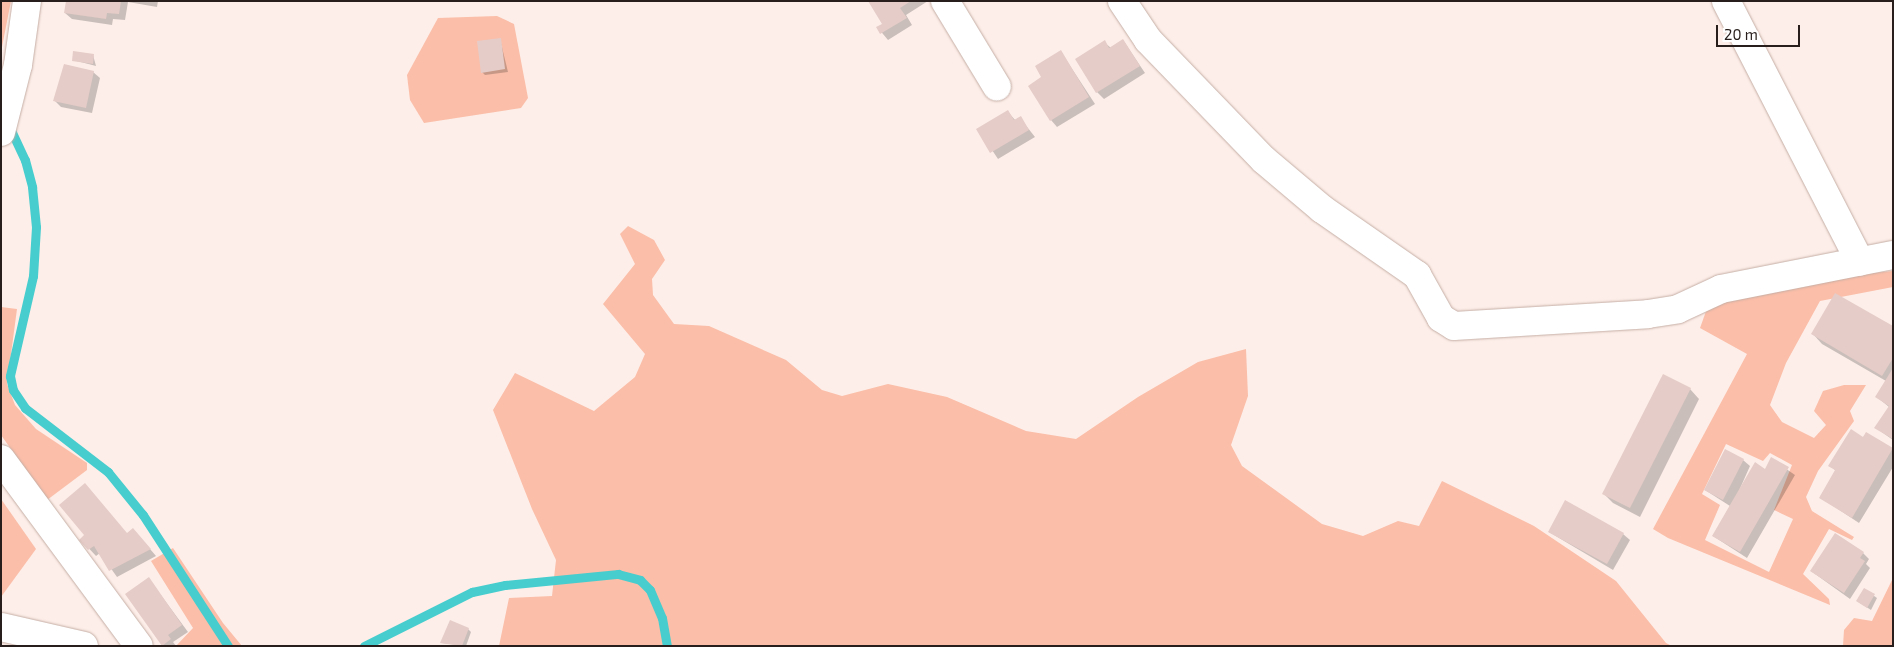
<!DOCTYPE html>
<style>
body{margin:0}
#map{position:relative;width:1894px;height:647px;overflow:hidden;background:#fdeee9;font-family:"Exo 2",sans-serif}
div>[style]{position:absolute}
[style*='--x']{left:calc(var(--x)*1px);top:calc(var(--y)*1px);width:calc(var(--w)*1px);rotate:calc(var(--a)*1deg)}
.green>*{inset:0;background:#fbbea8}
.shadow>*{inset:0;background:#0003}
.stream>*{height:9px;margin:-4.5px;padding:0 4.5px;transform-origin:4.5px;border-radius:4.5px;background:#47cdce}
.building>*{inset:0;background:#e5ccc8}
.roads{filter:drop-shadow(0 0 1px #c5aea5) drop-shadow(0 0 1px #c5aea5)}
.minor>*{height:28px;margin:-14px;padding:0 14px;transform-origin:14px;border-radius:14px;background:#fff}
span{translate:-50% -50%;white-space:nowrap;text-align:center;line-height:1.15;-webkit-text-stroke:5px #fff;paint-order:stroke}
.frame{position:absolute;inset:0;border:2px solid #281f1c;pointer-events:none}
.scale{position:absolute;left:1716px;top:25px;width:84px;height:22px;box-sizing:border-box;border:2px solid #281f1c;border-top:0;padding-left:6px;font-size:15px;line-height:18px;white-space:nowrap;color:#281f1c;-webkit-text-stroke:4px #fff;paint-order:stroke}
</style>
<div id="map">
<div class="green">
<i style="clip-path:polygon(1px 1px,11px 1px,1px 52px)"></i>
<i style="clip-path:polygon(497px 16px,514px 24px,528px 98px,521px 108px,424px 123px,410px 100px,407px 75px,438px 18px)"></i>
<i style="clip-path:polygon(628px 226px,654px 240px,665px 260px,652px 279px,653px 295px,674px 324px,709px 326px,786px 360px,822px 390px,842px 396px,888px 384px,947px 397px,1026px 431px,1076px 439px,1138px 397px,1198px 362px,1246px 349px,1248px 396px,1231px 445px,1242px 466px,1322px 524px,1363px 536px,1398px 521px,1419px 526px,1442px 481px,1534px 526px,1616px 581px,1666px 643px,1672px 646px,499px 646px,509px 598px,552px 596px,556px 560px,532px 509px,493px 410px,515px 373px,594px 411px,635px 377px,645px 354px,603px 304px,635px 264px,620px 234px)"></i>
<i style="clip-path:polygon(evenodd,1893px 271px,1893px 287px,1820px 301px,1786px 363px,1770px 405px,1782px 422px,1814px 438px,1826px 425px,1814px 411px,1823px 391px,1844px 385px,1866px 385px,1850px 411px,1854px 421px,1818px 471px,1806px 497px,1812px 511px,1854px 537px,1852px 540px,1829px 529px,1803px 574px,1829px 599px,1830px 605px,1668px 538px,1653px 529px,1747px 354px,1700px 328px,1709px 303px,1839px 276px,1893px 271px,1726px 444px,1763px 461px,1770px 453px,1792px 465px,1774px 510px,1793px 519px,1769px 572px,1705px 540px,1720px 505px,1702px 494px,1726px 444px)"></i>
<i style="clip-path:polygon(1px 307px,17px 309px,7px 384px,15px 405px,36px 429px,87px 463px,87px 470px,47px 500px,1px 435px)"></i>
<i style="clip-path:polygon(1px 499px,36px 549px,1px 597px)"></i>
<i style="clip-path:polygon(173px 548px,223px 623px,242px 646px,176px 646px,193px 628px,151px 561px)"></i>
<i style="clip-path:polygon(1893px 578px,1893px 646px,1843px 646px,1844px 630px,1854px 618px,1872px 621px)"></i>
</div>
<div class="shadow">
<i style="clip-path:polygon(67px 1px,158px 1px,157px 7px,128px 2px,125px 20px,113px 19px,112px 25px,72px 19px,65px 13px)"></i>
<i style="clip-path:polygon(870px 1px,928px 1px,906px 15px,912px 25px,888px 40px,878px 28px,884px 24px)"></i>
<i style="clip-path:polygon(500px 39px,508px 72px,485px 75px,482px 72px)"></i>
<i style="clip-path:polygon(1123px 40px,1145px 73px,1104px 99px,1097px 92px,1104px 42px,1111px 48px)"></i>
<i style="clip-path:polygon(1061px 52px,1095px 104px,1057px 127px,1051px 120px,1043px 78px)"></i>
<i style="clip-path:polygon(93px 55px,96px 66px,73px 60px)"></i>
<i style="clip-path:polygon(93px 72px,100px 78px,92px 113px,61px 107px,54px 100px)"></i>
<i style="clip-path:polygon(1008px 112px,1016px 121px,1020px 118px,1035px 137px,998px 159px,978px 129px)"></i>
<i style="clip-path:polygon(1893px 328px,1893px 440px,1876px 428px,1889px 407px,1877px 397px,1886px 381px,1822px 344px,1813px 334px)"></i>
<i style="clip-path:polygon(1690px 389px,1699px 399px,1640px 517px,1613px 503px,1604px 494px)"></i>
<i style="clip-path:polygon(1867px 434px,1893px 449px,1893px 467px,1859px 523px,1820px 497px,1836px 471px,1830px 465px)"></i>
<i style="clip-path:polygon(1772px 459px,1795px 475px,1747px 558px,1713px 536px,1730px 506px,1705px 490px,1743px 460px,1750px 466px,1738px 493px,1766px 470px)"></i>
<i style="clip-path:polygon(1549px 532px,1623px 534px,1630px 540px,1613px 570px)"></i>
<i style="clip-path:polygon(127px 534px,139px 536px,156px 556px,117px 577px,100px 553px,96px 556px,81px 540px,86px 535px)"></i>
<i style="clip-path:polygon(1863px 553px,1869px 559px,1866px 564px,1870px 568px,1850px 599px,1811px 571px)"></i>
<i style="clip-path:polygon(149px 579px,188px 632px,173px 642px,176px 646px,162px 645px)"></i>
<i style="clip-path:polygon(1864px 589px,1877px 598px,1871px 610px,1857px 601px)"></i>
<i style="clip-path:polygon(468px 629px,471px 632px,466px 646px,442px 643px)"></i>
</div>
<div class="stream">
<i style="--x:9;--y:126;--w:38;--a:65"></i>
<i style="--x:25;--y:160;--w:28;--a:75"></i>
<i style="--x:32;--y:187;--w:40;--a:84.3"></i>
<i style="--x:36;--y:227;--w:49;--a:93.5"></i>
<i style="--x:33;--y:276;--w:103;--a:103"></i>
<i style="--x:10;--y:376;--w:14;--a:78"></i>
<i style="--x:13;--y:390;--w:22;--a:56"></i>
<i style="--x:25;--y:408;--w:105;--a:37.6"></i>
<i style="--x:108;--y:472;--w:55;--a:50.9"></i>
<i style="--x:143;--y:515;--w:156;--a:57"></i>
<i style="--x:364;--y:646;--w:121;--a:-26.6"></i>
<i style="--x:472;--y:592;--w:34;--a:-12"></i>
<i style="--x:505;--y:585;--w:114;--a:-5.6"></i>
<i style="--x:618;--y:574;--w:23;--a:15"></i>
<i style="--x:640;--y:580;--w:14;--a:45"></i>
<i style="--x:650;--y:590;--w:30;--a:67"></i>
<i style="--x:662;--y:618;--w:28;--a:80"></i>
</div>
<div class="building">
<i style="clip-path:polygon(66px 1px,121px 1px,119px 14px,107px 13px,106px 19px,64px 13px)"></i>
<i style="clip-path:polygon(868px 1px,911px 1px,900px 8px,907px 18px,880px 34px,876px 27px,882px 24px)"></i>
<i style="clip-path:polygon(501px 38px,505px 69px,481px 73px,477px 41px)"></i>
<i style="clip-path:polygon(1123px 39px,1140px 66px,1096px 93px,1075px 59px,1105px 40px,1109px 48px)"></i>
<i style="clip-path:polygon(1061px 50px,1089px 97px,1050px 121px,1028px 86px,1041px 77px,1035px 66px)"></i>
<i style="clip-path:polygon(73px 51px,94px 54px,93px 64px,72px 61px)"></i>
<i style="clip-path:polygon(64px 64px,94px 71px,86px 108px,53px 101px)"></i>
<i style="clip-path:polygon(1008px 110px,1014px 120px,1021px 116px,1029px 130px,990px 153px,976px 129px)"></i>
<i style="clip-path:polygon(1835px 293px,1893px 326px,1893px 358px,1882px 376px,1811px 334px)"></i>
<i style="clip-path:polygon(1893px 368px,1893px 439px,1874px 428px,1889px 406px,1875px 397px)"></i>
<i style="clip-path:polygon(1663px 374px,1691px 388px,1630px 508px,1602px 494px)"></i>
<i style="clip-path:polygon(1851px 429px,1863px 437px,1866px 432px,1893px 448px,1852px 518px,1819px 498px,1835px 470px,1828px 466px)"></i>
<i style="clip-path:polygon(1725px 449px,1744px 459px,1723px 500px,1704px 490px)"></i>
<i style="clip-path:polygon(1771px 457px,1789px 467px,1740px 552px,1712px 536px,1755px 462px,1765px 469px)"></i>
<i style="clip-path:polygon(85px 483px,127px 533px,133px 528px,151px 549px,109px 571px,94px 546px,88px 550px,79px 540px,84px 535px,59px 505px)"></i>
<i style="clip-path:polygon(1565px 500px,1624px 533px,1607px 564px,1548px 532px)"></i>
<i style="clip-path:polygon(1835px 533px,1864px 552px,1860px 558px,1865px 561px,1844px 593px,1810px 571px)"></i>
<i style="clip-path:polygon(149px 577px,182px 625px,168px 635px,171px 639px,162px 646px,125px 594px)"></i>
<i style="clip-path:polygon(1864px 588px,1875px 594px,1867px 608px,1856px 601px)"></i>
<i style="clip-path:polygon(450px 620px,469px 628px,462px 646px,440px 643px)"></i>
</div>
<div class="roads">
<div class="minor">
<i style="--x:945;--y:1;--w:100;--a:58.8"></i>
<i style="--x:1122;--y:1;--w:47;--a:56.3"></i>
<i style="--x:1148;--y:40;--w:167;--a:46"></i>
<i style="--x:1264;--y:160;--w:76;--a:40.2"></i>
<i style="--x:1322;--y:209;--w:116;--a:34.8"></i>
<i style="--x:1417;--y:275;--w:49;--a:60.8"></i>
<i style="--x:1441;--y:318;--w:15;--a:32"></i>
<i style="--x:1454;--y:326;--w:194;--a:-3.5"></i>
<i style="--x:1648;--y:314;--w:30;--a:-9"></i>
<i style="--x:1678;--y:309;--w:47;--a:-24.9"></i>
<i style="--x:1721;--y:289;--w:175;--a:-11.2"></i>
<i style="--x:1726;--y:1;--w:293;--a:62.8"></i>
<i style="--x:1;--y:132;--w:69;--a:-75.8"></i>
<i style="--x:18;--y:65;--w:65;--a:-82"></i>
<i style="--x:1;--y:459;--w:232;--a:53.6"></i>
<i style="--x:1;--y:627;--w:85;--a:12.9"></i>
</div>
</div>
<div class="frame"></div>
<div class="scale">20 m</div>
</div>
